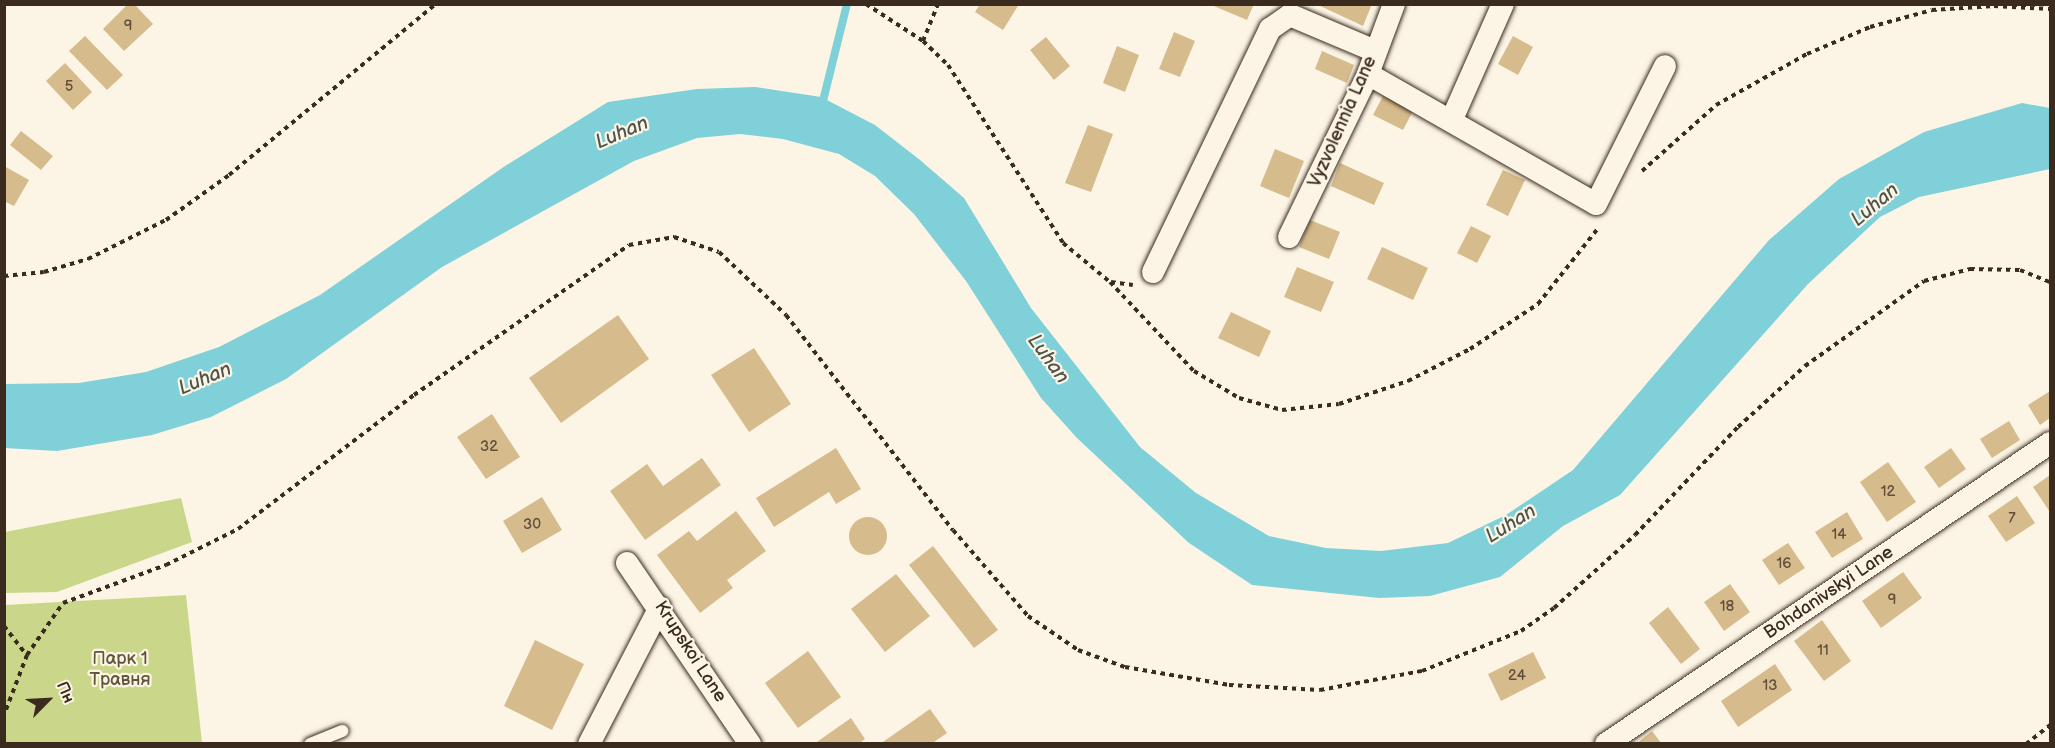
<!DOCTYPE html>
<meta charset="utf-8">
<style>
body{margin:0}
#map{position:relative;width:2055px;height:748px;overflow:hidden;background:#fcf5e5;font-family:"Balsamiq Sans",sans-serif}
div>[style]{position:absolute}
[style*='--x']{left:calc(var(--x)*1px);top:calc(var(--y)*1px);width:calc(var(--w)*1px);rotate:calc(var(--a)*1deg)}
.green>*{inset:0;background:#cad78b}
.water>*{inset:0;background:#7fd0d8}
.stream>*{height:8px;margin:-4px;padding:0 4px;transform-origin:4px;border-radius:4px;background:#7fd0d8}
.building>*{inset:0;background:#d6bb8c}
.round{border-radius:50%}
.path>*{height:4px;margin-top:-2px;transform-origin:0;background:repeating-linear-gradient(90deg,#3b2a1e 0 4.5px,transparent 0 9px)}
.roads{filter:drop-shadow(0 0 2px #3b2a1e) drop-shadow(0 0 2px #3b2a1e)}
.service>*{height:12px;margin:-6px;padding:0 6px;transform-origin:6px;border-radius:6px;background:#fcf5e5}
.minor>*{height:22px;margin:-11px;padding:0 11px;transform-origin:11px;border-radius:11px;background:#fcf5e5}
span{translate:-50% -50%;white-space:nowrap;text-align:center;line-height:1.15;-webkit-text-stroke:4.5px #fcf5e5;paint-order:stroke}
.number-label{font-size:15px;color:#624e3a}
.number-label span{-webkit-text-stroke-width:0}
.street-label{font-size:18px;color:#3b2a1e}
.park-label{font-size:18px;color:#5f5539}
.water-label{font-size:20px;color:#4c544c;font-style:italic}
.frame{position:absolute;inset:0;border:6px solid #3b2a1e;pointer-events:none}
.north{position:absolute;left:18px;top:670px;width:60px;height:60px;-webkit-text-stroke:4px #fcf5e5;paint-order:stroke;rotate:66deg;font-size:16px;font-weight:700;line-height:24px;text-align:center;color:#3b2a1e}
.north::after{content:'';display:block;margin:auto;width:21px;height:27px;background:#3b2a1e;clip-path:polygon(50% 0,100% 100%,50% 72%,0 100%)}
</style>
<div id="map">
<div class="green">
<i style="clip-path:polygon(181px 498px,192px 542px,57px 592px,5px 593px,5px 532px)"></i>
<i style="clip-path:polygon(186px 595px,202px 743px,5px 743px,5px 605px)"></i>
</div>
<div class="water">
<i style="clip-path:polygon(755px 87px,821px 97px,875px 125px,920px 160px,964px 198px,1031px 308px,1140px 447px,1196px 493px,1269px 536px,1326px 548px,1381px 551px,1448px 543px,1506px 515px,1573px 470px,1769px 240px,1839px 179px,1924px 132px,2022px 103px,2050px 108px,2050px 169px,1919px 197px,1880px 217px,1808px 284px,1620px 495px,1563px 526px,1500px 577px,1430px 596px,1379px 598px,1252px 585px,1189px 543px,1077px 438px,1041px 398px,966px 281px,914px 214px,875px 176px,839px 154px,783px 139px,740px 134px,697px 138px,634px 161px,442px 267px,286px 379px,211px 417px,152px 435px,57px 451px,5px 448px,5px 384px,79px 383px,146px 372px,219px 347px,320px 295px,505px 166px,608px 102px,697px 89px)"></i>
</div>
<div class="stream">
<i style="--x:821;--y:109;--w:108;--a:-76.1"></i>
</div>
<div class="building">
<i style="clip-path:polygon(128px 4px,134px 4px,153px 24px,124px 51px,103px 29px)"></i>
<i style="clip-path:polygon(980px 4px,1019px 4px,1003px 30px,975px 12px)"></i>
<i style="clip-path:polygon(1209px 4px,1254px 4px,1247px 20px)"></i>
<i style="clip-path:polygon(1316px 4px,1372px 4px,1363px 26px)"></i>
<i style="clip-path:polygon(1174px 32px,1195px 41px,1180px 77px,1159px 69px)"></i>
<i style="clip-path:polygon(85px 36px,123px 75px,107px 90px,69px 51px)"></i>
<i style="clip-path:polygon(1513px 36px,1533px 47px,1518px 75px,1498px 64px)"></i>
<i style="clip-path:polygon(1046px 37px,1070px 66px,1054px 80px,1030px 50px)"></i>
<i style="clip-path:polygon(1117px 46px,1139px 55px,1125px 92px,1103px 83px)"></i>
<i style="clip-path:polygon(1322px 51px,1354px 65px,1347px 83px,1315px 69px)"></i>
<i style="clip-path:polygon(65px 63px,92px 92px,73px 110px,46px 81px)"></i>
<i style="clip-path:polygon(1383px 96px,1413px 111px,1403px 130px,1373px 115px)"></i>
<i style="clip-path:polygon(1088px 125px,1113px 134px,1091px 192px,1065px 183px)"></i>
<i style="clip-path:polygon(21px 131px,53px 156px,41px 170px,10px 145px)"></i>
<i style="clip-path:polygon(1275px 149px,1304px 161px,1289px 198px,1260px 186px)"></i>
<i style="clip-path:polygon(1340px 163px,1384px 183px,1374px 205px,1331px 186px)"></i>
<i style="clip-path:polygon(4px 166px,29px 180px,14px 206px,4px 201px)"></i>
<i style="clip-path:polygon(1503px 170px,1525px 180px,1508px 216px,1486px 205px)"></i>
<i style="clip-path:polygon(1310px 220px,1340px 232px,1329px 259px,1299px 247px)"></i>
<i style="clip-path:polygon(1471px 226px,1491px 236px,1477px 263px,1457px 253px)"></i>
<i style="clip-path:polygon(1382px 247px,1428px 268px,1413px 300px,1367px 279px)"></i>
<i style="clip-path:polygon(1297px 267px,1334px 282px,1321px 312px,1284px 297px)"></i>
<i style="clip-path:polygon(1231px 312px,1271px 331px,1259px 357px,1218px 338px)"></i>
<i style="clip-path:polygon(618px 315px,649px 359px,561px 423px,529px 378px)"></i>
<i style="clip-path:polygon(754px 348px,791px 404px,749px 432px,711px 375px)"></i>
<i style="clip-path:polygon(2050px 391px,2050px 418px,2040px 425px,2028px 405px)"></i>
<i style="clip-path:polygon(492px 414px,520px 457px,486px 479px,457px 437px)"></i>
<i style="clip-path:polygon(2009px 421px,2020px 440px,1992px 458px,1980px 439px)"></i>
<i style="clip-path:polygon(836px 448px,861px 489px,836px 504px,829px 492px,774px 527px,756px 498px)"></i>
<i style="clip-path:polygon(1951px 448px,1966px 469px,1939px 488px,1924px 467px)"></i>
<i style="clip-path:polygon(702px 458px,721px 485px,645px 540px,610px 491px,647px 464px,663px 486px)"></i>
<i style="clip-path:polygon(1888px 462px,1916px 502px,1887px 522px,1860px 482px)"></i>
<i style="clip-path:polygon(2050px 475px,2050px 512px,2033px 487px)"></i>
<i style="clip-path:polygon(2017px 496px,2035px 523px,2006px 542px,1988px 516px)"></i>
<i style="clip-path:polygon(542px 497px,562px 530px,522px 553px,503px 521px)"></i>
<i style="clip-path:polygon(736px 511px,766px 551px,727px 580px,733px 588px,700px 613px,657px 555px,689px 531px,697px 541px)"></i>
<i style="clip-path:polygon(1847px 512px,1863px 539px,1832px 558px,1815px 532px)"></i>
<i class="round" style="left:849px;top:517px;width:38px;height:38px"></i>
<i style="clip-path:polygon(1788px 543px,1805px 568px,1779px 585px,1762px 560px)"></i>
<i style="clip-path:polygon(933px 546px,998px 630px,974px 648px,909px 565px)"></i>
<i style="clip-path:polygon(1903px 572px,1922px 598px,1881px 628px,1862px 601px)"></i>
<i style="clip-path:polygon(896px 574px,930px 616px,885px 652px,851px 609px)"></i>
<i style="clip-path:polygon(1730px 584px,1750px 612px,1724px 631px,1704px 602px)"></i>
<i style="clip-path:polygon(1668px 607px,1700px 649px,1681px 664px,1649px 623px)"></i>
<i style="clip-path:polygon(1822px 620px,1851px 661px,1824px 681px,1794px 641px)"></i>
<i style="clip-path:polygon(535px 640px,584px 664px,552px 730px,504px 706px)"></i>
<i style="clip-path:polygon(808px 651px,841px 697px,798px 728px,765px 683px)"></i>
<i style="clip-path:polygon(1533px 652px,1546px 678px,1501px 701px,1488px 674px)"></i>
<i style="clip-path:polygon(1775px 664px,1792px 690px,1738px 727px,1721px 701px)"></i>
<i style="clip-path:polygon(930px 709px,947px 733px,931px 744px,880px 744px)"></i>
<i style="clip-path:polygon(851px 718px,865px 739px,858px 744px,814px 744px)"></i>
<i style="clip-path:polygon(1652px 731px,1662px 744px,1636px 744px)"></i>
</div>
<div class="path">
<i style="--x:866;--y:4;--w:68;--a:33"></i>
<i style="--x:923;--y:41;--w:35;--a:44"></i>
<i style="--x:948;--y:65;--w:212;--a:57.1"></i>
<i style="--x:1063;--y:243;--w:61;--a:39.7"></i>
<i style="--x:1110;--y:282;--w:122;--a:46.7"></i>
<i style="--x:1194;--y:371;--w:52;--a:31"></i>
<i style="--x:1239;--y:398;--w:45;--a:15.6"></i>
<i style="--x:1282;--y:410;--w:57;--a:-6"></i>
<i style="--x:1339;--y:404;--w:73;--a:-18.4"></i>
<i style="--x:1408;--y:381;--w:70;--a:-27.3"></i>
<i style="--x:1470;--y:349;--w:82;--a:-33.5"></i>
<i style="--x:1538;--y:304;--w:98;--a:-51.6"></i>
<i style="--x:923;--y:41;--w:40;--a:-68"></i>
<i style="--x:1642;--y:171;--w:99;--a:-41.7"></i>
<i style="--x:1716;--y:105;--w:104;--a:-29.3"></i>
<i style="--x:1807;--y:54;--w:69;--a:-23.2"></i>
<i style="--x:1870;--y:27;--w:64;--a:-15.3"></i>
<i style="--x:1932;--y:10;--w:62;--a:-3.7"></i>
<i style="--x:1994;--y:6;--w:56;--a:3.1"></i>
<i style="--x:4;--y:276;--w:40;--a:-5.7"></i>
<i style="--x:44;--y:272;--w:46;--a:-16.5"></i>
<i style="--x:88;--y:259;--w:87;--a:-26.6"></i>
<i style="--x:166;--y:220;--w:77;--a:-35.5"></i>
<i style="--x:229;--y:175;--w:268;--a:-39.6"></i>
<i style="--x:1111;--y:282;--w:22;--a:8"></i>
<i style="--x:4;--y:626;--w:37;--a:52"></i>
<i style="--x:27;--y:655;--w:64;--a:111"></i>
<i style="--x:27;--y:655;--w:63;--a:-55.3"></i>
<i style="--x:63;--y:603;--w:110;--a:-20.3"></i>
<i style="--x:166;--y:565;--w:80;--a:-26.6"></i>
<i style="--x:238;--y:529;--w:221;--a:-37.3"></i>
<i style="--x:414;--y:395;--w:262;--a:-34.9"></i>
<i style="--x:629;--y:245;--w:46;--a:-10.1"></i>
<i style="--x:674;--y:237;--w:47;--a:18.4"></i>
<i style="--x:719;--y:252;--w:92;--a:43.2"></i>
<i style="--x:786;--y:315;--w:272;--a:52.2"></i>
<i style="--x:953;--y:530;--w:114;--a:48.9"></i>
<i style="--x:1028;--y:616;--w:60;--a:34.2"></i>
<i style="--x:1078;--y:650;--w:50;--a:19.9"></i>
<i style="--x:1125;--y:667;--w:106;--a:9.8"></i>
<i style="--x:1229;--y:685;--w:91;--a:3.1"></i>
<i style="--x:1320;--y:690;--w:104;--a:-10.6"></i>
<i style="--x:1422;--y:671;--w:107;--a:-22"></i>
<i style="--x:1521;--y:631;--w:40;--a:-34.9"></i>
<i style="--x:1554;--y:608;--w:109;--a:-42"></i>
<i style="--x:1635;--y:535;--w:149;--a:-46.4"></i>
<i style="--x:1738;--y:427;--w:91;--a:-42.3"></i>
<i style="--x:1805;--y:366;--w:146;--a:-35.5"></i>
<i style="--x:1924;--y:281;--w:48;--a:-14.6"></i>
<i style="--x:1970;--y:269;--w:50;--a:1.1"></i>
<i style="--x:2020;--y:270;--w:32;--a:22"></i>
<i style="--x:2026;--y:744;--w:31;--a:-38"></i>
</div>
<div class="roads">
<div class="service">
<i style="--x:310;--y:744;--w:35;--a:-22"></i>
</div>
<div class="minor">
<i style="--x:1368;--y:74;--w:262;--a:29.7"></i>
<i style="--x:1596;--y:204;--w:154;--a:-63.4"></i>
<i style="--x:1452;--y:119;--w:126;--a:-66.1"></i>
<i style="--x:1289;--y:237;--w:181;--a:-64.1"></i>
<i style="--x:1368;--y:74;--w:75;--a:-69.6"></i>
<i style="--x:1153;--y:272;--w:270;--a:-64.3"></i>
<i style="--x:1270;--y:29;--w:24;--a:-35"></i>
<i style="--x:1290;--y:15;--w:92;--a:23"></i>
<i style="--x:627;--y:563;--w:219;--a:55.8"></i>
<i style="--x:589;--y:744;--w:154;--a:-62.6"></i>
<i style="--x:1606;--y:744;--w:536;--a:-34.13"></i>
</div>
</div>
<div class="number-label">
<span style="left:128px;top:26px">9</span>
<span style="left:69px;top:87px">5</span>
<span style="left:489px;top:447px">32</span>
<span style="left:1888px;top:492px">12</span>
<span style="left:2012px;top:519px">7</span>
<span style="left:532px;top:525px">30</span>
<span style="left:1839px;top:535px">14</span>
<span style="left:1784px;top:564px">16</span>
<span style="left:1892px;top:600px">9</span>
<span style="left:1727px;top:607px">18</span>
<span style="left:1823px;top:651px">11</span>
<span style="left:1517px;top:676px">24</span>
<span style="left:1770px;top:686px">13</span>
</div>
<div class="street-label">
<span style="left:1343px;top:122px;rotate:-66deg">Vyzvolennia Lane</span>
<span style="left:1829px;top:593px;rotate:-34deg">Bohdanivskyi Lane</span>
<span style="left:690px;top:652px;rotate:57deg">Krupskoi Lane</span>
</div>
<div class="park-label">
<span style="left:120px;top:670px">Парк 1<br>Травня</span>
</div>
<div class="water-label">
<span style="left:622px;top:133px;rotate:-23deg">Luhan</span>
<span style="left:1875px;top:205px;rotate:-40deg">Luhan</span>
<span style="left:1048px;top:359px;rotate:54deg">Luhan</span>
<span style="left:205px;top:379px;rotate:-23deg">Luhan</span>
<span style="left:1511px;top:524px;rotate:-32deg">Luhan</span>
</div>
<div class="frame"></div>
<div class="north">Пн</div>
</div>
